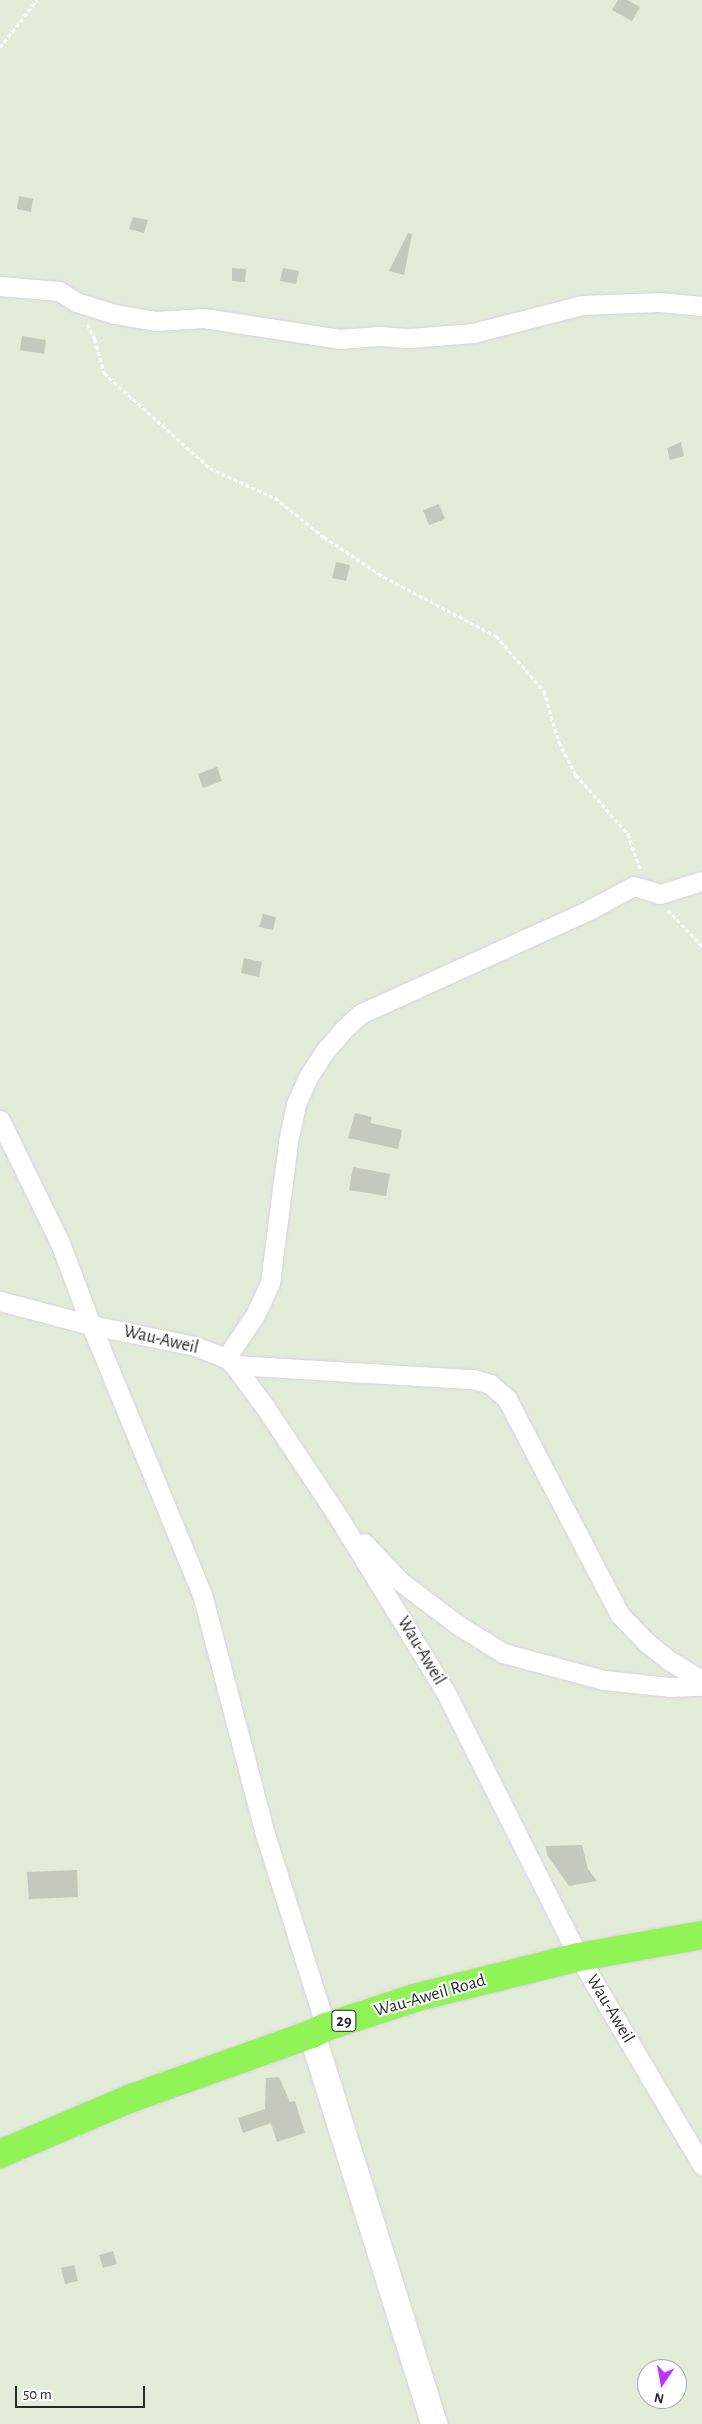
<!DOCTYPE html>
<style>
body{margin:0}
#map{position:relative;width:702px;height:2424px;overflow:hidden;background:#e3ebd9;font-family:"Alegreya Sans",sans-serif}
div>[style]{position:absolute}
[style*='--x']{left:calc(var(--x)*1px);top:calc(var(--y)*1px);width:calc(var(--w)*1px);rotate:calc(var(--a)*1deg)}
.building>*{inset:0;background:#c3c9bc}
.path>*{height:3px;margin-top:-1.5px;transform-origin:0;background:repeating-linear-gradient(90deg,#fff 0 4px,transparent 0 6.5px)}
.roads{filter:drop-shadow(0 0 1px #dbcee1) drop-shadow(0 0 1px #dbcee1)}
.street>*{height:19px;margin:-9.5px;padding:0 9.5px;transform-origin:9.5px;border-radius:9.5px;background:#fff}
.secondary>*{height:26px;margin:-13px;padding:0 13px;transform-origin:13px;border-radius:13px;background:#fff}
.primary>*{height:28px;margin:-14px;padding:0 14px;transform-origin:14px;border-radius:14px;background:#90f356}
span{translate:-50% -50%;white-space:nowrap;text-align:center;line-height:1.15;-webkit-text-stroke:4px #fff;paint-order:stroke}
.shield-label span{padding:1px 4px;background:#fff;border:1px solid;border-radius:4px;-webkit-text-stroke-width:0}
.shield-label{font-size:16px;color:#282828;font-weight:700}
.street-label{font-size:18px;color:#282828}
.north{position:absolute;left:637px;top:2359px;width:50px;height:50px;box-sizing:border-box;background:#fff;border:1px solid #a9a9a9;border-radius:50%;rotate:192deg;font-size:14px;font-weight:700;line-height:20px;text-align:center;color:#282828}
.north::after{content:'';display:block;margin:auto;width:18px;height:22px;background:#bb33fd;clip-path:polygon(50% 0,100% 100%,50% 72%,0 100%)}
.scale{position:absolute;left:15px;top:2386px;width:130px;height:22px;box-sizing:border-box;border:2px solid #282828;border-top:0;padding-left:6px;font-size:15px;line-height:18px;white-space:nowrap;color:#282828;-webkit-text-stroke:4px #fff;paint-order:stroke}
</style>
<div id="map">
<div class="building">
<i style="clip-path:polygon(618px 0,627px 0,640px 7px,632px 21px,612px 10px)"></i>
<i style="clip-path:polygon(19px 196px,33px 199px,31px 212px,17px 209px)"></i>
<i style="clip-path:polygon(133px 217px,148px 220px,144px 233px,129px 229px)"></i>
<i style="clip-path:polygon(408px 233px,412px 234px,404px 275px,389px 271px)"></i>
<i style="clip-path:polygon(232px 268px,246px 269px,245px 282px,232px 281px)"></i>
<i style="clip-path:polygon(283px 268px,299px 271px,296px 284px,280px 281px)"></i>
<i style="clip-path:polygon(22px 336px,46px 340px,44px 354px,20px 350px)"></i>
<i style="clip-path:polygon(681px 442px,684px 456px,670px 460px,667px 448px)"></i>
<i style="clip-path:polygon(439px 504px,445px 519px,429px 525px,423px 510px)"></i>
<i style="clip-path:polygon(336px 562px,350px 565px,346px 581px,332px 578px)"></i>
<i style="clip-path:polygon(217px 767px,222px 781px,203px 788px,198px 774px)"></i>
<i style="clip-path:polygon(263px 914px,276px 917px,273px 930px,259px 927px)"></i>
<i style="clip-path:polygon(244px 958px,262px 962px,259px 977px,241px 973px)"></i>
<i style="clip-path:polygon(355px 1113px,372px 1117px,370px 1123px,402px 1130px,398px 1149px,348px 1138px)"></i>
<i style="clip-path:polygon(353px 1167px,390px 1174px,386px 1196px,349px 1190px)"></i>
<i style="clip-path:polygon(582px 1845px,588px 1869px,597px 1881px,569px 1886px,547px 1855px,546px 1846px)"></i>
<i style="clip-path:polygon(77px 1870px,78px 1897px,29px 1899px,27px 1872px)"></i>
<i style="clip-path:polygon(279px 2077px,290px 2102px,295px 2101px,305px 2133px,277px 2142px,271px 2123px,243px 2133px,238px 2118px,265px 2109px,266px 2078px)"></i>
<i style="clip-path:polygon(113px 2251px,117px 2264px,103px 2268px,99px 2255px)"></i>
<i style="clip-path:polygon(74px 2265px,78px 2281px,65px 2284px,61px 2268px)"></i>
</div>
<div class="path">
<i style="--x:0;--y:47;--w:60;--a:-51.8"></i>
<i style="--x:87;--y:324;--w:17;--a:62"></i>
<i style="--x:95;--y:339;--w:35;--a:75"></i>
<i style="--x:104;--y:373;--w:142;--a:41.9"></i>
<i style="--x:210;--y:468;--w:72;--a:24.8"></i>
<i style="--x:275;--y:498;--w:63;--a:38.5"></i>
<i style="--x:324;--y:537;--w:72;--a:33.7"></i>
<i style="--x:384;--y:577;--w:127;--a:27.8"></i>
<i style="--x:496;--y:636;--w:73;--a:48.9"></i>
<i style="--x:544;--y:691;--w:53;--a:73.6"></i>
<i style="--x:559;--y:742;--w:37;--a:63"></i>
<i style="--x:576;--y:775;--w:79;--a:48.6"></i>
<i style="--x:628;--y:834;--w:39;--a:71"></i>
<i style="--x:668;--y:910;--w:50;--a:46.6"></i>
</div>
<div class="roads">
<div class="street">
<i style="--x:0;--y:286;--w:59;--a:4.8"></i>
<i style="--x:59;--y:291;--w:20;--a:33"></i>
<i style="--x:76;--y:302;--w:41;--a:17.1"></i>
<i style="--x:115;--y:314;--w:42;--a:9.7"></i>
<i style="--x:156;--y:321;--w:48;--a:-3.6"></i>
<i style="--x:204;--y:318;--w:137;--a:8.8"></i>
<i style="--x:339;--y:339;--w:40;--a:-4.3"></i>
<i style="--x:379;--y:336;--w:31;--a:4"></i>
<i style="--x:410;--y:338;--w:63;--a:-4.5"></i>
<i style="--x:473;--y:333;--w:113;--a:-14.4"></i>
<i style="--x:582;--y:305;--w:77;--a:-2.2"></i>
<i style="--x:659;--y:302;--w:43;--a:5.3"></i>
<i style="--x:0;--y:1120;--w:137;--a:64"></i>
<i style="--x:60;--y:1243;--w:88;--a:69.3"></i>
<i style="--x:91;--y:1325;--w:291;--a:67.6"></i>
<i style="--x:202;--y:1594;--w:248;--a:75.3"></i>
<i style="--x:265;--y:1834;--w:202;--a:72.5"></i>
<i style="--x:0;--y:1301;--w:94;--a:14.8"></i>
<i style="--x:91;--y:1325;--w:106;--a:11.4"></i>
<i style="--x:195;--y:1346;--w:33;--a:21"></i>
<i style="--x:226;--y:1358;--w:11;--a:41"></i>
<i style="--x:234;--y:1365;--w:52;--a:53.6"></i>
<i style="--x:265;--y:1407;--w:130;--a:56.3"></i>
<i style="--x:337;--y:1515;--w:206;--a:58.5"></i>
<i style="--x:445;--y:1691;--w:298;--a:63.3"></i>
<i style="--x:579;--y:1957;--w:242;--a:59.4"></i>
<i style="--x:226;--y:1358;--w:52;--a:-56"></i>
<i style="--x:255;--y:1315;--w:35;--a:-65"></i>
<i style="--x:270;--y:1283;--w:142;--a:-82.7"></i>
<i style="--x:288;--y:1142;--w:39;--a:-78"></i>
<i style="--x:296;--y:1104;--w:30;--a:-66"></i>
<i style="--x:308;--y:1077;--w:31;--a:-57"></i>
<i style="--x:325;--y:1051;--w:28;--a:-49"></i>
<i style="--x:343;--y:1030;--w:23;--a:-43"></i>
<i style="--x:360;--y:1014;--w:252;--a:-24.4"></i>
<i style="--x:589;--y:910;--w:51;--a:-28.1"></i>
<i style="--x:634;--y:886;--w:27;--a:17"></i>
<i style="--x:660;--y:894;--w:44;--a:-17.2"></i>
<i style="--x:234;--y:1365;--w:239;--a:3.4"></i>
<i style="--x:473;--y:1379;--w:18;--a:16"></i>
<i style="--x:490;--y:1384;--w:23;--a:41"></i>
<i style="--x:507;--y:1399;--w:244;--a:62.4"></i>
<i style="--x:620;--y:1615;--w:36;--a:46"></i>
<i style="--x:645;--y:1641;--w:32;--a:39"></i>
<i style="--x:670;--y:1661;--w:37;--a:31"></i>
<i style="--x:364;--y:1543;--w:54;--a:46.5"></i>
<i style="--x:401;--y:1582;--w:71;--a:37"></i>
<i style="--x:458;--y:1625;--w:53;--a:31.9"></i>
<i style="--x:503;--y:1653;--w:105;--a:15"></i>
<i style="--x:604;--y:1680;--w:65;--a:6.1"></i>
<i style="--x:669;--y:1687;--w:33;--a:-2"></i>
</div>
<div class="secondary">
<i style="--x:312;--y:2034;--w:409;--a:72.6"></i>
</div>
<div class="primary">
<i style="--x:0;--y:2154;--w:140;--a:-23.1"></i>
<i style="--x:129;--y:2099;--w:194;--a:-19.6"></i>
<i style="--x:312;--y:2034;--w:16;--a:-27"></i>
<i style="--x:326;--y:2027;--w:97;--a:-18.1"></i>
<i style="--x:418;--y:1997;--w:166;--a:-14"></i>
<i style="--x:579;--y:1957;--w:125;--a:-10.1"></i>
</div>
</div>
<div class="shield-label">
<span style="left:344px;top:2021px">29</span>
</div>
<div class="street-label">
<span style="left:161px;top:1340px;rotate:13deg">Wau-Aweil</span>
<span style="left:421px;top:1651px;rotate:59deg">Wau-Aweil</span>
<span style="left:430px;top:1996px;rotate:-16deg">Wau-Aweil Road</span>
<span style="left:610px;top:2009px;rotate:59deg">Wau-Aweil</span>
</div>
<div class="north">N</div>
<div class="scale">50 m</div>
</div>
